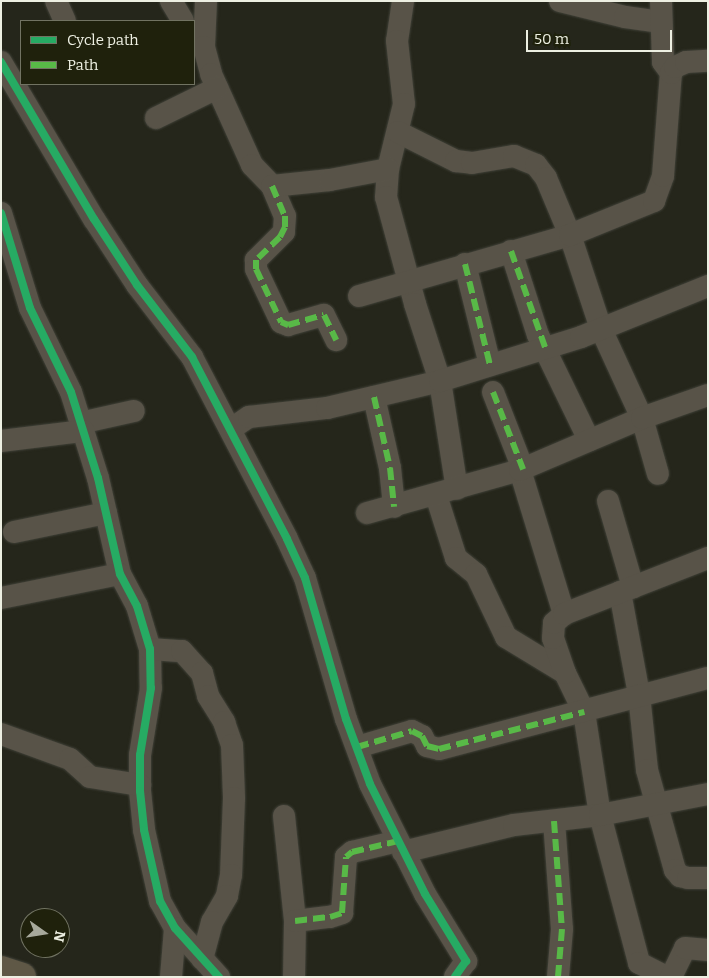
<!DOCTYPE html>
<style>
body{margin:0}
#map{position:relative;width:709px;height:978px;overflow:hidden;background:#25261b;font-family:Bitter,serif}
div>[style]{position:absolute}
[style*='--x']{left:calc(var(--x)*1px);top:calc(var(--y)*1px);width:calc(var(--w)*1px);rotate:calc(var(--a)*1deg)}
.roads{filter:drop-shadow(0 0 1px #404138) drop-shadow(0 0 1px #404138)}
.minor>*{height:22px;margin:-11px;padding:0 11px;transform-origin:11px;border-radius:11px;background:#585348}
.primary>*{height:28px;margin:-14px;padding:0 14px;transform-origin:14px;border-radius:14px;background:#5f5846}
.quiet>*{height:6px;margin-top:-3px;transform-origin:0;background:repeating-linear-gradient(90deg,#58b947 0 12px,transparent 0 18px)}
.cycleway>*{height:8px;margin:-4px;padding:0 4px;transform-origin:4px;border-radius:4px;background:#26ab63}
span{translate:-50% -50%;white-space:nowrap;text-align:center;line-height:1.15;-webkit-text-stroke:5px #1f210c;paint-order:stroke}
.frame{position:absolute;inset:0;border:2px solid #edefe2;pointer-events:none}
.legend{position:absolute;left:20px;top:20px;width:175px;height:65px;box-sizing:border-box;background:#1f210c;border:1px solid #717362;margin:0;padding:6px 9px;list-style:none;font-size:15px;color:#edefe2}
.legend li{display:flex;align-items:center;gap:10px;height:25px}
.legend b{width:25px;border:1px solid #717362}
.north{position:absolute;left:20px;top:908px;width:50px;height:50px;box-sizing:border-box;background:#1f210c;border:1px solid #717362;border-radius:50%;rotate:103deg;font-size:14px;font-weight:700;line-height:20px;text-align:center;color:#edefe2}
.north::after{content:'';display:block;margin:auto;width:18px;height:22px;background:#a7a99c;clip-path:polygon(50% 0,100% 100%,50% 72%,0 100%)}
.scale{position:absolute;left:526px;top:30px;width:146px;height:22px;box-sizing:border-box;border:2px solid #edefe2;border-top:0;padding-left:6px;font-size:15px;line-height:18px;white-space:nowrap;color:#edefe2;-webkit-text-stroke:4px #1f210c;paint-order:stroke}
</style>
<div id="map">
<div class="roads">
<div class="minor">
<i style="--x:56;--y:1;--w:22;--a:66"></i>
<i style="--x:171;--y:1;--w:23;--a:59"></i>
<i style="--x:206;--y:1;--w:46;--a:92.5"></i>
<i style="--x:204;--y:47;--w:28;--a:75"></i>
<i style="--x:211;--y:74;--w:100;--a:65.7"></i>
<i style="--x:252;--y:165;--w:29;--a:46"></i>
<i style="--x:272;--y:186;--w:33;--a:67"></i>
<i style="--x:285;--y:216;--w:16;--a:94"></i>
<i style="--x:284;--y:232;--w:40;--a:135"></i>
<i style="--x:256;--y:260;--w:9;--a:90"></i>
<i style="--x:256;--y:269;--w:59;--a:64.7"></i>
<i style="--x:281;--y:322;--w:8;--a:23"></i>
<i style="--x:288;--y:325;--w:37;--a:-16"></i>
<i style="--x:324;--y:315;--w:28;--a:64"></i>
<i style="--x:403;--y:1;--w:40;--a:98.5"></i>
<i style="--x:397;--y:41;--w:63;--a:83.7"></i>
<i style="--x:404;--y:104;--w:67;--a:103.8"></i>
<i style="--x:388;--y:169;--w:28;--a:94"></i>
<i style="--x:386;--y:197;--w:111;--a:74.8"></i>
<i style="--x:415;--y:304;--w:81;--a:72"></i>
<i style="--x:440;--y:381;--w:109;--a:81.1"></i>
<i style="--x:560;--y:1;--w:67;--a:13.8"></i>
<i style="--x:625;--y:17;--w:36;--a:8"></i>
<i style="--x:661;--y:1;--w:61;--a:88.1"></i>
<i style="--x:663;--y:62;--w:14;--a:54"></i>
<i style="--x:1;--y:62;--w:182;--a:59.4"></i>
<i style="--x:94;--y:219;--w:79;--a:56.9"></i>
<i style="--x:137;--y:285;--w:91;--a:52.6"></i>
<i style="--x:192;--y:357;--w:205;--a:62.4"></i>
<i style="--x:287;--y:539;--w:43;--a:65.2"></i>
<i style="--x:305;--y:578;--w:147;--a:73.8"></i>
<i style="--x:346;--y:719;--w:69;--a:69.7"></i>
<i style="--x:370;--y:784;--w:123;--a:63.4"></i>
<i style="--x:425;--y:894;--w:79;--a:58.5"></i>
<i style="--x:466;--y:961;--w:19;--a:125"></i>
<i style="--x:156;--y:118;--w:68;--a:-26.2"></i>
<i style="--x:398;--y:132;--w:65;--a:26.6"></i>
<i style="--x:456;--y:161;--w:16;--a:7"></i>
<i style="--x:472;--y:163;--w:43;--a:-9.5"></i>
<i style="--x:514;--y:156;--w:24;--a:22"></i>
<i style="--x:536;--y:165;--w:16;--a:52"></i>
<i style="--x:546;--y:178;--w:62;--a:67.2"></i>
<i style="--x:570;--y:235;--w:99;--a:71.7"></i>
<i style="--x:601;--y:329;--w:98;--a:65.3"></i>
<i style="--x:642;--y:418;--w:58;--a:74.1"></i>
<i style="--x:272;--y:186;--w:58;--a:-5.9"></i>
<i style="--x:330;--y:180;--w:59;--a:-10.7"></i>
<i style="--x:1;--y:213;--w:99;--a:73"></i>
<i style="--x:30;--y:308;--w:93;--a:64"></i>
<i style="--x:71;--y:392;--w:90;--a:72.6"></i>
<i style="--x:98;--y:478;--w:98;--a:77.1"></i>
<i style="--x:120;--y:574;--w:36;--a:62"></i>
<i style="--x:137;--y:606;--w:45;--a:73.2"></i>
<i style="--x:150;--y:649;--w:39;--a:89"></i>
<i style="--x:151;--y:688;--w:68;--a:99.3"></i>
<i style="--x:140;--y:755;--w:36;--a:90"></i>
<i style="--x:140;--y:791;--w:39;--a:84"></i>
<i style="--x:144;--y:830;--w:73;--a:77.3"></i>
<i style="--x:160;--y:901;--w:31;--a:61"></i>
<i style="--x:175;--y:928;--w:66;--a:48.1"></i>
<i style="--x:511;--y:251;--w:88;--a:72.2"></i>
<i style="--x:538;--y:335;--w:117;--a:64.1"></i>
<i style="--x:465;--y:264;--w:104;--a:76.1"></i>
<i style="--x:359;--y:296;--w:220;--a:-16.1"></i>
<i style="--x:570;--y:235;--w:91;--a:-22"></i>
<i style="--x:654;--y:201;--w:27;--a:-70"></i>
<i style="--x:663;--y:176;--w:103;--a:-85.6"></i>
<i style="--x:671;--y:73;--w:7;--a:-56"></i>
<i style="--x:675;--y:67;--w:12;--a:-24"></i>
<i style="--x:686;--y:62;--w:22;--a:-3"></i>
<i style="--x:493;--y:392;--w:83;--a:68.7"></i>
<i style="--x:374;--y:397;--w:73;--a:77.3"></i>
<i style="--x:390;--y:468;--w:39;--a:84"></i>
<i style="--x:80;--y:423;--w:55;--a:-12.5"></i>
<i style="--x:231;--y:429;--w:22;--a:-34"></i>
<i style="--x:249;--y:417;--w:79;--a:-6.6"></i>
<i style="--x:327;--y:408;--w:116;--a:-13.4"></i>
<i style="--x:440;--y:381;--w:148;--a:-17.3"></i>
<i style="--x:581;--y:337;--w:137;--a:-21.9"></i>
<i style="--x:1;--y:441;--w:83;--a:-7"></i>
<i style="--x:520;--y:470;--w:151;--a:73"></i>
<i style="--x:436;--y:495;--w:66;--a:72.4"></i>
<i style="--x:456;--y:558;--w:26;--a:39"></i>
<i style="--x:476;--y:574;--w:70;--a:64.5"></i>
<i style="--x:506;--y:637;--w:69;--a:31.4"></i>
<i style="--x:565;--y:673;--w:43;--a:64"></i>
<i style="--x:584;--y:712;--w:104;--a:81.2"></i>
<i style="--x:600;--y:815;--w:153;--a:75.2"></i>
<i style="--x:639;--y:963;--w:30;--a:27"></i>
<i style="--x:608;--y:501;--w:90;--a:73.8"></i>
<i style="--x:367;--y:513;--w:159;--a:-15.7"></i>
<i style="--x:520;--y:470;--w:133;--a:-23.1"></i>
<i style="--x:642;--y:418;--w:70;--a:-19.2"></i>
<i style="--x:14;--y:532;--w:94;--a:-11.7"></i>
<i style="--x:620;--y:592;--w:105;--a:79.5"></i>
<i style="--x:639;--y:695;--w:75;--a:83.9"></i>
<i style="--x:647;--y:770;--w:104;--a:74.4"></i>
<i style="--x:675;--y:870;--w:8;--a:50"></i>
<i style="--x:680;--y:876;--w:8;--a:14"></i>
<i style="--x:688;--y:878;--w:20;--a:0"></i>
<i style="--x:1;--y:598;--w:121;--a:-11.4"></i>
<i style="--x:150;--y:649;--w:32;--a:4"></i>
<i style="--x:182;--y:651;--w:30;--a:48"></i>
<i style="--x:202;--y:673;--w:24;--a:75"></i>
<i style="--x:208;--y:696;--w:31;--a:58"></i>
<i style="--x:224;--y:722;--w:24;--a:71"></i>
<i style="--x:232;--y:745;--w:53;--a:87.8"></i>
<i style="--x:234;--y:798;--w:77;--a:92.2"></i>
<i style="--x:231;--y:875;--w:21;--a:101"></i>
<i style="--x:227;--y:896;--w:30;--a:120"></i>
<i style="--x:212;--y:922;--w:38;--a:105"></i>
<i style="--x:565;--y:673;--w:37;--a:-109"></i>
<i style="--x:553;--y:638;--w:15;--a:-86"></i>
<i style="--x:554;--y:623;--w:13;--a:-42"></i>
<i style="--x:564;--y:614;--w:155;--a:-21.3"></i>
<i style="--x:1;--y:734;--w:73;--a:19.9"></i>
<i style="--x:70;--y:759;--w:27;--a:42"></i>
<i style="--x:90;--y:777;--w:51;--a:9.1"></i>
<i style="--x:357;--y:747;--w:57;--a:-16.2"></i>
<i style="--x:412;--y:731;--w:11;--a:27"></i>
<i style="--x:422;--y:736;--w:11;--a:63"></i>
<i style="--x:427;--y:746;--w:12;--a:14"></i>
<i style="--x:439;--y:749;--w:278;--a:-14.8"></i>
<i style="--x:284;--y:816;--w:106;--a:84"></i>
<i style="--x:295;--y:921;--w:56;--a:91"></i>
<i style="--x:554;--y:821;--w:108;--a:85.8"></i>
<i style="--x:562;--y:929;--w:48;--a:94.8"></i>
<i style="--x:403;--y:852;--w:114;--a:-13.7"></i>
<i style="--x:514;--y:825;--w:87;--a:-6.6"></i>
<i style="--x:600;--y:815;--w:110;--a:-11"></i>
<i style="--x:295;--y:921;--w:35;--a:-7"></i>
<i style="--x:330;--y:917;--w:13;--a:-18"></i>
<i style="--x:342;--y:913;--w:56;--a:-85.9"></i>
<i style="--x:346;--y:857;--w:8;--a:-40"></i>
<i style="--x:352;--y:852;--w:47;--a:-13.4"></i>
<i style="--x:171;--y:977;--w:49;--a:-85.3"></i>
<i style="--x:671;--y:977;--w:32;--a:-64"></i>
<i style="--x:685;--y:948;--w:23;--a:5"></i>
</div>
<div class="primary">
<i style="--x:1;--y:970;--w:22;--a:18"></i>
</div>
</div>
<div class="quiet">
<i style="--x:272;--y:186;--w:33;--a:67"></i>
<i style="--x:285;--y:216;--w:11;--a:90"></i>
<i style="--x:285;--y:227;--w:11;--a:117"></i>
<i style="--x:280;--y:237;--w:33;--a:136"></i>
<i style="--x:256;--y:260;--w:9;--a:90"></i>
<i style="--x:256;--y:269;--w:59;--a:64.7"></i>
<i style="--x:281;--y:322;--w:8;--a:23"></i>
<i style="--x:288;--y:325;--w:37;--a:-16"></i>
<i style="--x:324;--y:315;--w:28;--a:64"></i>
<i style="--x:511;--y:251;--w:102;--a:70.5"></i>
<i style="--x:465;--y:264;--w:104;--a:76.1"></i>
<i style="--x:493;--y:392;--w:83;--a:68.7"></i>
<i style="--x:374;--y:397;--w:73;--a:77.3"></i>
<i style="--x:390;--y:468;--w:39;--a:84"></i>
<i style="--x:357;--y:747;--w:57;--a:-16.2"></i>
<i style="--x:412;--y:731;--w:11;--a:27"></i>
<i style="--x:422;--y:736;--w:11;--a:63"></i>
<i style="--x:427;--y:746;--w:12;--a:14"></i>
<i style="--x:439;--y:749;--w:150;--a:-14.3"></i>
<i style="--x:554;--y:821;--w:108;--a:85.8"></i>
<i style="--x:562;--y:929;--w:48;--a:94.8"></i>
<i style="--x:295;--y:921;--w:35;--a:-7"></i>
<i style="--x:330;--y:917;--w:13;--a:-18"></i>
<i style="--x:342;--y:913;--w:56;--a:-85.9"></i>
<i style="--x:346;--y:857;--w:8;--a:-40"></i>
<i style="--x:352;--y:852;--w:47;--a:-13.4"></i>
</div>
<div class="cycleway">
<i style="--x:1;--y:62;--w:182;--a:59.4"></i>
<i style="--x:94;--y:219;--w:79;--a:56.9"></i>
<i style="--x:137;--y:285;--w:91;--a:52.6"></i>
<i style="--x:192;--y:357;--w:205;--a:62.4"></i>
<i style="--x:287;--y:539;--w:43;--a:65.2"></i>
<i style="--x:305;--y:578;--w:147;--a:73.8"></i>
<i style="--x:346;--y:719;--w:69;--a:69.7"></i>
<i style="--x:370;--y:784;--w:123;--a:63.4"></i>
<i style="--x:425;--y:894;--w:79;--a:58.5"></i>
<i style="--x:466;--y:961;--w:19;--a:125"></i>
<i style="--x:1;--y:213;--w:99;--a:73"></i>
<i style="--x:30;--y:308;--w:93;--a:64"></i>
<i style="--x:71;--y:392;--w:90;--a:72.6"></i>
<i style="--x:98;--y:478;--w:98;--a:77.1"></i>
<i style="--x:120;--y:574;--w:36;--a:62"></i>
<i style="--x:137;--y:606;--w:45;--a:73.2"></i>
<i style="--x:150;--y:649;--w:39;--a:89"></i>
<i style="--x:151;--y:688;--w:68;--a:99.3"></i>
<i style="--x:140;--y:755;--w:36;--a:90"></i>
<i style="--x:140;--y:791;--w:39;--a:84"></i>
<i style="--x:144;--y:830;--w:73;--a:77.3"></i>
<i style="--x:160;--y:901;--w:31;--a:61"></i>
<i style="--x:175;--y:928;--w:66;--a:48.1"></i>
</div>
<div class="frame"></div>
<ul class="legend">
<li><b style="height:6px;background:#26ab63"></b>Cycle path</li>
<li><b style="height:6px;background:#58b947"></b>Path</li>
</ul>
<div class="north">N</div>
<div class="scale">50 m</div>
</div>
